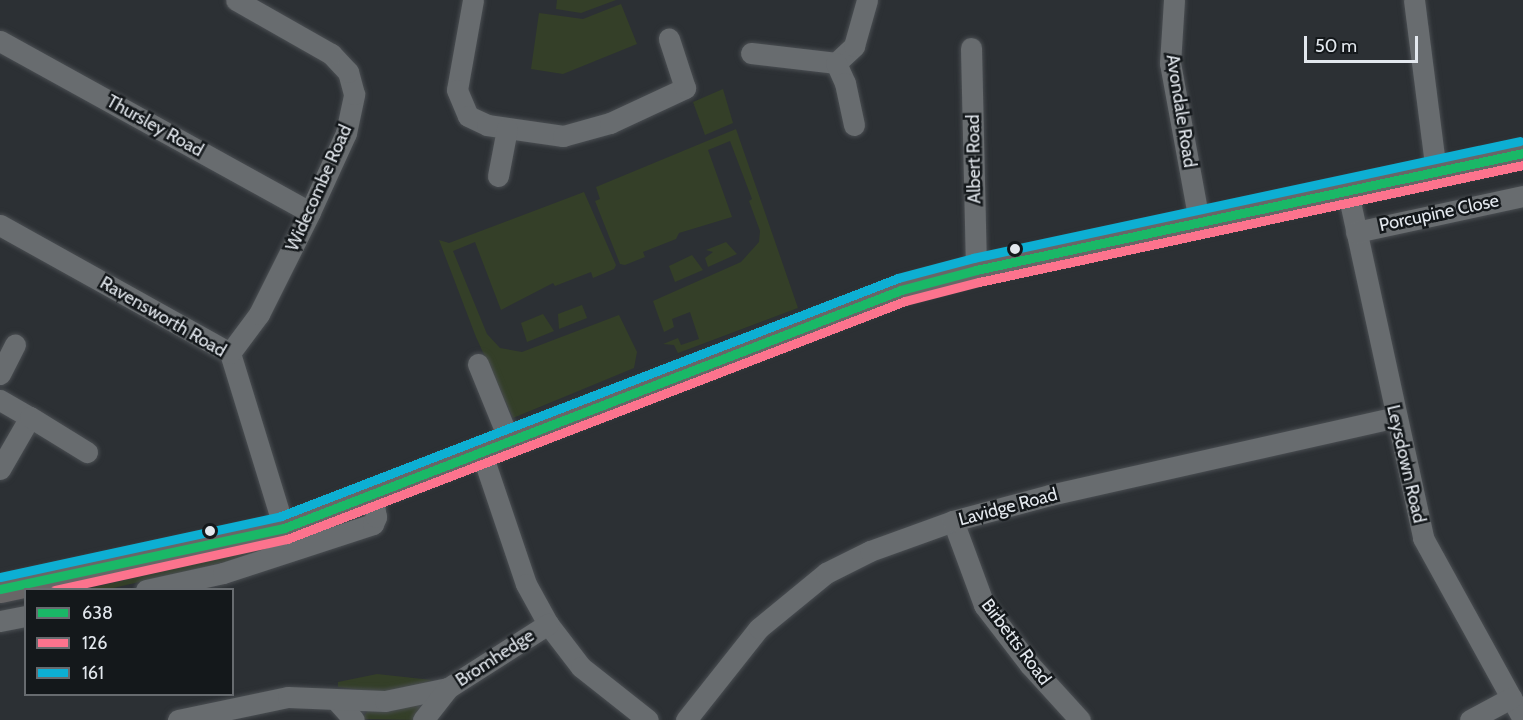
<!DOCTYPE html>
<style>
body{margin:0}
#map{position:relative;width:1523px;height:720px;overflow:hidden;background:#2c3034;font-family:Cabin,sans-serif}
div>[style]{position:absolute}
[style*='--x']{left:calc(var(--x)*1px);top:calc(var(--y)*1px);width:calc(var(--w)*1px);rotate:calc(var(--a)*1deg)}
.green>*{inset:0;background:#343f28}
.roads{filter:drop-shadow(0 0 2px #4a4e52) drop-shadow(0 0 2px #4a4e52)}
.minor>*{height:21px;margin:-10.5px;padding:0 10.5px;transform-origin:10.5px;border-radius:10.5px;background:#686c6f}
.major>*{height:27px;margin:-13.5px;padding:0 13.5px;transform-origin:13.5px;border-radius:13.5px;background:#686667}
.bus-1>*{height:9px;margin:-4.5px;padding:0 4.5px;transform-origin:4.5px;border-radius:4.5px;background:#1ab867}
.bus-2>*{height:9px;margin:-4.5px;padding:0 4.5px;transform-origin:4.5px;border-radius:4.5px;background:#fc738d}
.bus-3>*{height:9px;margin:-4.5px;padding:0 4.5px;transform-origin:4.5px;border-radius:4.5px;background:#0dafd3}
.dots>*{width:16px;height:16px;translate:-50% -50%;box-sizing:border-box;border:3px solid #14181b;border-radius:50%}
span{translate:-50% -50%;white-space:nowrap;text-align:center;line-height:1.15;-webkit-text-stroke:5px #14181b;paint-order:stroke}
.street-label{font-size:18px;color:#e3e8ee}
.legend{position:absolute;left:24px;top:588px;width:210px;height:108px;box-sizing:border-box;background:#14181b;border:2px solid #676b6f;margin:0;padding:8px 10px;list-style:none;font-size:18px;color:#e3e8ee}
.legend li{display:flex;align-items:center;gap:12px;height:30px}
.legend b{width:30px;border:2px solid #676b6f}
.scale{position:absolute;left:1304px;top:36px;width:114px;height:27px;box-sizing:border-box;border:3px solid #e3e8ee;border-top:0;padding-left:8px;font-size:18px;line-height:21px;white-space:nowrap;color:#e3e8ee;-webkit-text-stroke:4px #14181b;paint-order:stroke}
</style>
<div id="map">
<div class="green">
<i style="clip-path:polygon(557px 0,616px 0,581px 13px,556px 9px)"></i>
<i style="clip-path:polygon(621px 4px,637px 44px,563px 74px,531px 69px,539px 13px,583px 19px)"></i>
<i style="clip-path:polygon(723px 89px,733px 123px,705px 135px,693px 102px)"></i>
<i style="clip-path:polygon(736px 129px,798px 308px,678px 353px,674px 345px,663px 344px,678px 338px,681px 345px,699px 339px,690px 312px,672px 319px,674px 327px,664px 332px,653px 301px,741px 262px,759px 242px,760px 231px,749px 201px,752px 199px,730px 141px,708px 150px,732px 217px,679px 233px,676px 239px,643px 252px,645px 257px,625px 265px,620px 264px,595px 201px,600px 199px,596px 187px)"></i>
<i style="clip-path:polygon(584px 192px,616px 265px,614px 269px,593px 278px,591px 272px,555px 286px,553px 283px,501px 310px,475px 242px,453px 251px,487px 334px,500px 348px,522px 352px,619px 315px,637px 352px,634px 368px,513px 418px,476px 337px,439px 240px,449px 243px)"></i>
<i style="clip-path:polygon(726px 242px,737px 254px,708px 267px,705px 258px,713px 252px,706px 250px)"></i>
<i style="clip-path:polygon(692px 255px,703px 270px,675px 282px,669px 266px)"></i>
<i style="clip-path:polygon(582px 305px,587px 318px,559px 329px,558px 314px)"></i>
<i style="clip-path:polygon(543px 314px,554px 331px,527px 342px,521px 323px)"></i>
<i style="clip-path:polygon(269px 547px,283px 549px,109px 589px,82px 590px)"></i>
<i style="clip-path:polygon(377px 674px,432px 680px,416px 687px,378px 692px,338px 687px,338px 682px)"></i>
<i style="clip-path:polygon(416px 704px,421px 707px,417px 720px,362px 719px,369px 709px)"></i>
</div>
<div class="roads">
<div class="minor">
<i style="--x:473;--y:0;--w:91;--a:100.1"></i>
<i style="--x:457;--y:90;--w:28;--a:67"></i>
<i style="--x:468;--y:116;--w:21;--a:25"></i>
<i style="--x:487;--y:125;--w:77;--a:8.2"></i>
<i style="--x:563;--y:136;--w:49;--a:-15.5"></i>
<i style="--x:610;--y:123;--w:83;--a:-25"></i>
<i style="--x:685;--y:88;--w:52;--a:-108.1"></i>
<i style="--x:1174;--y:0;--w:63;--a:93.6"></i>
<i style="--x:1170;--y:63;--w:161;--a:79.6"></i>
<i style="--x:1414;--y:0;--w:172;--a:82.7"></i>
<i style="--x:0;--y:41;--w:354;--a:28.9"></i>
<i style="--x:971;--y:48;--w:222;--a:88.7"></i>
<i style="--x:751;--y:53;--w:86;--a:6.7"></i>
<i style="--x:836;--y:63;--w:25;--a:-43"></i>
<i style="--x:854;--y:46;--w:48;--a:-74.2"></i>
<i style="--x:836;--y:63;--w:22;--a:66"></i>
<i style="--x:845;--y:83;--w:43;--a:77.9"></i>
<i style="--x:498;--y:176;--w:48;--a:-79.2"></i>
<i style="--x:1347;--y:188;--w:358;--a:77.7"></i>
<i style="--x:1423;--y:538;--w:207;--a:61.1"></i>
<i style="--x:0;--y:225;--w:263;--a:29.1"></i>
<i style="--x:230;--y:353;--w:183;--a:72.9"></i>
<i style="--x:1356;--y:232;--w:171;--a:-12.2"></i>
<i style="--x:230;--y:353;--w:49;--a:-53.4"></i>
<i style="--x:259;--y:314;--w:114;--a:-63.4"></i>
<i style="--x:310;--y:212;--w:87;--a:-65.5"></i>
<i style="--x:346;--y:133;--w:40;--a:-78"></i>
<i style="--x:354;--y:94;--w:23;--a:-105"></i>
<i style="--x:348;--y:72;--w:25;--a:-133"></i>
<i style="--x:331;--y:54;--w:109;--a:-150.4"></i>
<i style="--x:478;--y:364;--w:82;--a:67.8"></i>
<i style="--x:0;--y:374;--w:33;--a:-63"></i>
<i style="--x:0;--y:400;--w:34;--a:30"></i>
<i style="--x:30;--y:417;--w:60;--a:120"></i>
<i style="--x:30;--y:417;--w:67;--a:31.6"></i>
<i style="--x:481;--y:451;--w:140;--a:71.3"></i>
<i style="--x:526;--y:584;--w:46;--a:61.2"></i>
<i style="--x:548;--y:624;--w:54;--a:52.5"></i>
<i style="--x:581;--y:667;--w:85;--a:38.3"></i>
<i style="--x:953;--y:521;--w:90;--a:69.7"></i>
<i style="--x:984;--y:605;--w:76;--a:52.5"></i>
<i style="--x:1030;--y:665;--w:74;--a:47.7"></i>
<i style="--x:146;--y:590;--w:79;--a:-12.4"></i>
<i style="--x:223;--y:573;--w:158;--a:-18.1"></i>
<i style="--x:373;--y:524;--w:8;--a:-67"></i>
<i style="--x:376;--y:517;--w:23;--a:-100"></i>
<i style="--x:0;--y:621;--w:26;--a:-11"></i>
<i style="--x:335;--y:699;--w:28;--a:48"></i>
<i style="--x:178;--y:720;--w:112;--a:-11.8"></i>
<i style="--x:288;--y:697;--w:97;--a:2.4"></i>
<i style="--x:385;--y:701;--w:64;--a:-11.7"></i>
<i style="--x:448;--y:688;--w:119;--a:-32.6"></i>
<i style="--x:423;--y:720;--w:41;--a:-52"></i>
<i style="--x:686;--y:720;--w:117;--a:-51.6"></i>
<i style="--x:759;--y:628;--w:87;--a:-39.4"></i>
<i style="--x:826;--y:573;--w:49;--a:-26.6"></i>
<i style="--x:870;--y:551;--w:88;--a:-19.9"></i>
<i style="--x:953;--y:521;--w:100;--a:-15"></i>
<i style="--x:1050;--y:495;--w:355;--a:-12.7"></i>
<i style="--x:1470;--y:720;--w:47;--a:-28.2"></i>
</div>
<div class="major">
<i style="--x:0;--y:589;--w:290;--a:-12.1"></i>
<i style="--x:284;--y:528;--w:661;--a:-21.09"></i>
<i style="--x:901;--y:290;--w:78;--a:-14.9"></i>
<i style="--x:976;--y:270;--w:559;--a:-12.07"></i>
</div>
</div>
<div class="bus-1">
<i style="--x:0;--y:589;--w:290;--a:-12.1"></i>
<i style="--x:284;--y:528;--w:661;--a:-21.09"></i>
<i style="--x:901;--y:290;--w:78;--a:-14.9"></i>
<i style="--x:976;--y:270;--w:559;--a:-12.07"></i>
</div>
<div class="bus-2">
<i style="--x:55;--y:590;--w:238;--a:-12.4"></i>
<i style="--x:287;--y:539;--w:662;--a:-21.06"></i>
<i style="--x:905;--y:301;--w:76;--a:-14.4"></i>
<i style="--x:979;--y:282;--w:556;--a:-12.14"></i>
</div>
<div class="bus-3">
<i style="--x:0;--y:577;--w:288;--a:-12.2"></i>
<i style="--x:281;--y:516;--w:661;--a:-21.09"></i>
<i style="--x:898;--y:278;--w:78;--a:-14.9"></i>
<i style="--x:973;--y:258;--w:559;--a:-12.07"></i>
</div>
<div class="dots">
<i style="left:1015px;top:249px;background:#e3e8ee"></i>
<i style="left:210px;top:531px;background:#e3e8ee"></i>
</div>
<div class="street-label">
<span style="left:1181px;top:111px;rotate:81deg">Avondale Road</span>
<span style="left:155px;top:126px;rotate:29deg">Thursley Road</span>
<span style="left:974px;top:159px;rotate:-91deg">Albert Road</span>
<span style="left:319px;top:188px;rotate:-66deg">Widecombe Road</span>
<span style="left:1439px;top:213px;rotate:-12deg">Porcupine Close</span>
<span style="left:163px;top:317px;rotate:30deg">Ravensworth Road</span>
<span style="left:1406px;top:464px;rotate:77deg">Leysdown Road</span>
<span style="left:1008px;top:507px;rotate:-15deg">Lavidge Road</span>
<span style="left:1016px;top:642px;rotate:53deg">Birbetts Road</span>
<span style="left:495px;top:658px;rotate:-33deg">Bromhedge</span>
</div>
<ul class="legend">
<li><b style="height:8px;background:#1ab867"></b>638</li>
<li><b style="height:8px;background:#fc738d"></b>126</li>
<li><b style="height:8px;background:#0dafd3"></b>161</li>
</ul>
<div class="scale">50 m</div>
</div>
